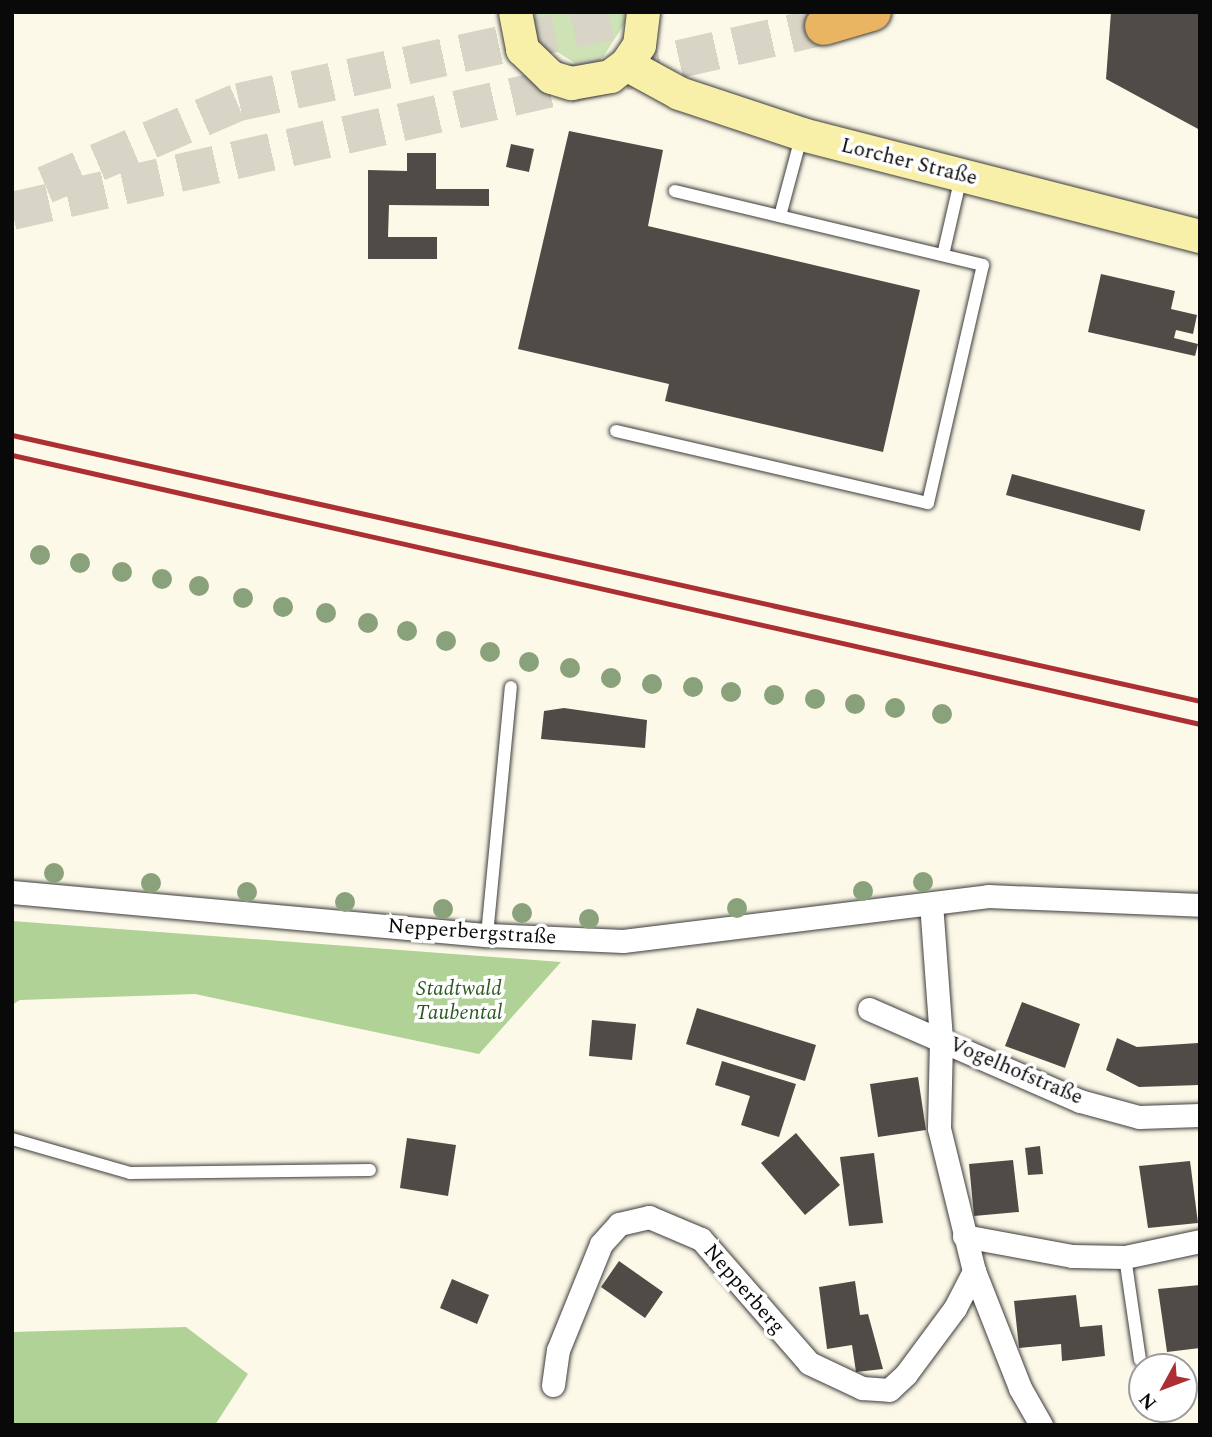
<!DOCTYPE html>
<meta charset="utf-8">
<style>
body{margin:0}
#map{position:relative;width:1212px;height:1437px;overflow:hidden;background:#fdf9e8;font-family:Spectral,serif}
div>[style]{position:absolute}
[style*='--x']{left:calc(var(--x)*1px);top:calc(var(--y)*1px);width:calc(var(--w)*1px);rotate:calc(var(--a)*1deg)}
.green>*{inset:0;background:#cde3b6}
.forest>*{inset:0;background:#b1d296}
.building>*{inset:0;background:#514b47}
.trunk-tunnel>*{height:38px;margin-top:-19px;transform-origin:0;background:repeating-linear-gradient(90deg,#d8d5c7 0 38px,transparent 0 57px)}
.roads{filter:drop-shadow(0 0 2px #3c3c3c) drop-shadow(0 0 2px #3c3c3c)}
.service>*{height:12px;margin:-6px;padding:0 6px;transform-origin:6px;border-radius:6px;background:#fff}
.minor>*{height:23px;margin:-11.5px;padding:0 11.5px;transform-origin:11.5px;border-radius:11.5px;background:#fff}
.secondary>*{height:33px;margin:-16.5px;padding:0 16.5px;transform-origin:16.5px;border-radius:16.5px;background:#f8f0a8}
.trunk>*{height:38px;margin:-19px;padding:0 19px;transform-origin:19px;border-radius:19px;background:#eab562}
.rail>*{height:5px;margin:-2.5px;padding:0 2.5px;transform-origin:2.5px;border-radius:2.5px;background:#ac2f34}
.trees>*{width:20px;height:20px;margin:-10px;border-radius:50%;background:#8aa27b}
span{translate:-50% -50%;white-space:nowrap;text-align:center;line-height:1.15;-webkit-text-stroke:7px #fff;paint-order:stroke}
.street-label{font-size:21px;color:#090909}
.park-label{font-size:21px;color:#2c5a21;font-style:italic}
.frame{position:absolute;inset:0;border:14px solid #090909;pointer-events:none}
.north{position:absolute;left:1128px;top:1353px;width:70px;height:70px;box-sizing:border-box;background:#fff;border:2px solid #9d9d9d;border-radius:50%;rotate:229deg;font-size:19px;font-weight:700;line-height:28px;text-align:center;color:#090909}
.north::after{content:'';display:block;margin:auto;width:24px;height:32px;background:#ac2f34;clip-path:polygon(50% 0,100% 100%,50% 72%,0 100%)}
</style>
<div id="map">
<div class="green">
<i style="clip-path:polygon(534px 12px,625px 12px,625px 23px,603px 57px,575px 63px,540px 41px)"></i>
</div>
<div class="forest">
<i style="clip-path:polygon(12px 921px,561px 962px,479px 1054px,195px 994px,20px 1000px,12px 1005px)"></i>
<i style="clip-path:polygon(186px 1327px,248px 1374px,215px 1425px,12px 1425px,12px 1332px)"></i>
</div>
<div class="building">
<i style="clip-path:polygon(1111px 12px,1200px 12px,1200px 130px,1106px 79px)"></i>
<i style="clip-path:polygon(569px 131px,663px 150px,648px 226px,920px 290px,883px 452px,665px 401px,669px 384px,518px 349px)"></i>
<i style="clip-path:polygon(511px 144px,534px 149px,529px 172px,506px 167px)"></i>
<i style="clip-path:polygon(407px 153px,436px 153px,436px 189px,489px 189px,489px 206px,389px 205px,388px 237px,437px 237px,437px 259px,368px 259px,368px 170px,407px 171px)"></i>
<i style="clip-path:polygon(1101px 274px,1175px 291px,1171px 309px,1197px 315px,1193px 334px,1176px 330px,1174px 338px,1198px 344px,1195px 356px,1088px 332px)"></i>
<i style="clip-path:polygon(1012px 474px,1145px 510px,1140px 531px,1006px 495px)"></i>
<i style="clip-path:polygon(564px 708px,647px 720px,645px 748px,541px 739px,544px 711px)"></i>
<i style="clip-path:polygon(1022px 1002px,1080px 1024px,1065px 1068px,1005px 1046px)"></i>
<i style="clip-path:polygon(697px 1008px,816px 1045px,805px 1081px,686px 1044px)"></i>
<i style="clip-path:polygon(592px 1020px,636px 1024px,632px 1060px,589px 1056px)"></i>
<i style="clip-path:polygon(1117px 1038px,1137px 1047px,1198px 1043px,1199px 1085px,1139px 1087px,1106px 1070px)"></i>
<i style="clip-path:polygon(722px 1061px,796px 1084px,779px 1137px,741px 1125px,750px 1096px,715px 1085px)"></i>
<i style="clip-path:polygon(918px 1077px,926px 1130px,878px 1137px,870px 1084px)"></i>
<i style="clip-path:polygon(796px 1133px,840px 1185px,805px 1215px,761px 1163px)"></i>
<i style="clip-path:polygon(407px 1138px,456px 1145px,448px 1196px,400px 1188px)"></i>
<i style="clip-path:polygon(1040px 1146px,1043px 1174px,1028px 1175px,1025px 1148px)"></i>
<i style="clip-path:polygon(874px 1153px,883px 1223px,849px 1226px,840px 1157px)"></i>
<i style="clip-path:polygon(1013px 1160px,1019px 1212px,974px 1216px,969px 1164px)"></i>
<i style="clip-path:polygon(1190px 1161px,1198px 1223px,1148px 1228px,1139px 1166px)"></i>
<i style="clip-path:polygon(619px 1261px,663px 1292px,645px 1318px,601px 1287px)"></i>
<i style="clip-path:polygon(452px 1279px,489px 1295px,477px 1324px,440px 1308px)"></i>
<i style="clip-path:polygon(855px 1281px,860px 1315px,868px 1314px,883px 1369px,856px 1372px,852px 1345px,827px 1349px,819px 1287px)"></i>
<i style="clip-path:polygon(1200px 1285px,1200px 1348px,1167px 1352px,1158px 1289px)"></i>
<i style="clip-path:polygon(1076px 1295px,1080px 1327px,1102px 1325px,1105px 1356px,1062px 1361px,1061px 1344px,1019px 1348px,1014px 1301px)"></i>
</div>
<div class="trunk-tunnel">
<i style="--x:45;--y:185;--w:211;--a:-23.2"></i>
<i style="--x:239;--y:102;--w:424;--a:-12.3"></i>
<i style="--x:12;--y:211;--w:833;--a:-12.83"></i>
</div>
<div class="roads">
<div class="service">
<i style="--x:780;--y:216;--w:85;--a:-75"></i>
<i style="--x:943;--y:255;--w:80;--a:-77"></i>
<i style="--x:616;--y:431;--w:320;--a:13"></i>
<i style="--x:928;--y:503;--w:244;--a:-77"></i>
<i style="--x:983;--y:265;--w:317;--a:-166.5"></i>
<i style="--x:487;--y:935;--w:249;--a:-84.5"></i>
<i style="--x:12;--y:1139;--w:123;--a:16.1"></i>
<i style="--x:130;--y:1173;--w:240;--a:-0.7"></i>
<i style="--x:1125;--y:1257;--w:104;--a:81.7"></i>
</div>
<div class="minor">
<i style="--x:12;--y:892;--w:477;--a:5.2"></i>
<i style="--x:487;--y:935;--w:136;--a:2.5"></i>
<i style="--x:623;--y:941;--w:368;--a:-7"></i>
<i style="--x:988;--y:896;--w:212;--a:2.4"></i>
<i style="--x:869;--y:1009;--w:230;--a:23.6"></i>
<i style="--x:1080;--y:1101;--w:61;--a:15.2"></i>
<i style="--x:1139;--y:1117;--w:61;--a:-1.9"></i>
<i style="--x:964;--y:1236;--w:110;--a:10.5"></i>
<i style="--x:1072;--y:1256;--w:53;--a:1.1"></i>
<i style="--x:1125;--y:1257;--w:77;--a:-12"></i>
<i style="--x:974;--y:1271;--w:126;--a:68.5"></i>
<i style="--x:1020;--y:1388;--w:43;--a:60.4"></i>
<i style="--x:553;--y:1385;--w:35;--a:-82"></i>
<i style="--x:558;--y:1350;--w:114;--a:-67.9"></i>
<i style="--x:601;--y:1244;--w:27;--a:-48"></i>
<i style="--x:619;--y:1224;--w:31;--a:-13"></i>
<i style="--x:649;--y:1217;--w:56;--a:22.9"></i>
<i style="--x:701;--y:1239;--w:164;--a:48.9"></i>
<i style="--x:809;--y:1363;--w:59;--a:25.3"></i>
<i style="--x:862;--y:1388;--w:27;--a:4"></i>
<i style="--x:889;--y:1390;--w:23;--a:-43"></i>
<i style="--x:906;--y:1374;--w:82;--a:-53.4"></i>
<i style="--x:955;--y:1308;--w:42;--a:-62.8"></i>
<i style="--x:974;--y:1271;--w:147;--a:-103.8"></i>
<i style="--x:939;--y:1128;--w:89;--a:-88.7"></i>
<i style="--x:941;--y:1039;--w:135;--a:-94.2"></i>
</div>
<div class="secondary">
<i style="--x:515;--y:12;--w:38;--a:79"></i>
<i style="--x:522;--y:49;--w:40;--a:44"></i>
<i style="--x:551;--y:77;--w:21;--a:17"></i>
<i style="--x:571;--y:83;--w:40;--a:-10"></i>
<i style="--x:610;--y:76;--w:20;--a:-37"></i>
<i style="--x:626;--y:64;--w:23;--a:-56"></i>
<i style="--x:639;--y:45;--w:33;--a:-83"></i>
<i style="--x:626;--y:64;--w:60;--a:28.7"></i>
<i style="--x:679;--y:93;--w:130;--a:18.4"></i>
<i style="--x:802;--y:134;--w:411;--a:14.4"></i>
</div>
<div class="trunk">
<i style="--x:824;--y:26;--w:50;--a:-16.3"></i>
</div>
</div>
<div class="rail">
<i style="--x:12;--y:435;--w:1217;--a:12.62"></i>
<i style="--x:12;--y:455;--w:1218;--a:12.76"></i>
</div>
<div class="trees">
<i style="left:40px;top:555px"></i>
<i style="left:80px;top:563px"></i>
<i style="left:122px;top:572px"></i>
<i style="left:162px;top:579px"></i>
<i style="left:199px;top:586px"></i>
<i style="left:243px;top:598px"></i>
<i style="left:283px;top:607px"></i>
<i style="left:326px;top:613px"></i>
<i style="left:368px;top:623px"></i>
<i style="left:407px;top:631px"></i>
<i style="left:446px;top:641px"></i>
<i style="left:490px;top:652px"></i>
<i style="left:529px;top:662px"></i>
<i style="left:570px;top:668px"></i>
<i style="left:611px;top:678px"></i>
<i style="left:652px;top:684px"></i>
<i style="left:693px;top:687px"></i>
<i style="left:731px;top:692px"></i>
<i style="left:774px;top:695px"></i>
<i style="left:815px;top:699px"></i>
<i style="left:855px;top:704px"></i>
<i style="left:895px;top:708px"></i>
<i style="left:942px;top:714px"></i>
<i style="left:54px;top:873px"></i>
<i style="left:923px;top:882px"></i>
<i style="left:151px;top:883px"></i>
<i style="left:863px;top:891px"></i>
<i style="left:247px;top:892px"></i>
<i style="left:345px;top:902px"></i>
<i style="left:737px;top:908px"></i>
<i style="left:443px;top:909px"></i>
<i style="left:522px;top:913px"></i>
<i style="left:589px;top:919px"></i>
</div>
<div class="street-label">
<span style="left:909px;top:162px;rotate:14deg">Lorcher Straße</span>
<span style="left:472px;top:932px;rotate:4deg">Nepperbergstraße</span>
<span style="left:1016px;top:1071px;rotate:23deg">Vogelhofstraße</span>
<span style="left:744px;top:1289px;rotate:49deg">Nepperberg</span>
</div>
<div class="park-label">
<span style="left:459px;top:1001px">Stadtwald<br>Taubental</span>
</div>
<div class="frame"></div>
<div class="north">N</div>
</div>
